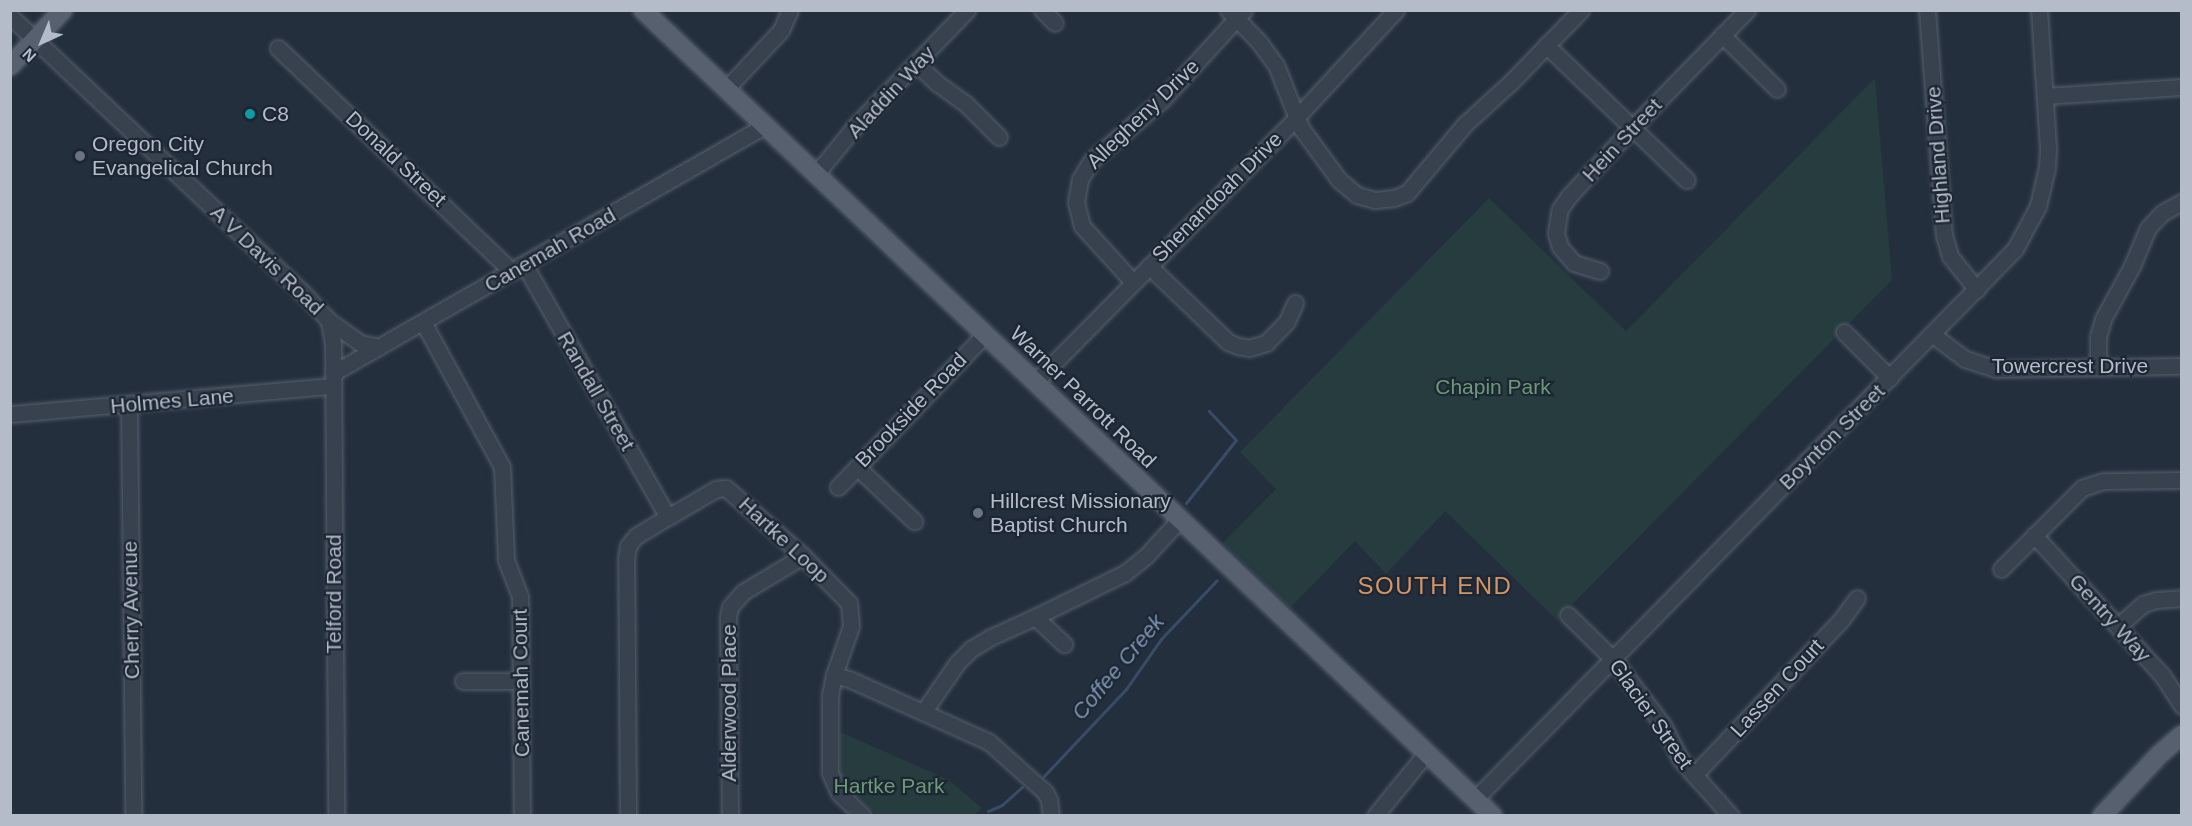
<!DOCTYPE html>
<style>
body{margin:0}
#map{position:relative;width:2192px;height:826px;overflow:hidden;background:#242f3e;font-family:Helvetica,sans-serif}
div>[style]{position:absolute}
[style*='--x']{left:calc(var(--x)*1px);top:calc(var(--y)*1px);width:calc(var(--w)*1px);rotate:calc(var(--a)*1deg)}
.green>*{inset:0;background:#263c3f}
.stream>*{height:3px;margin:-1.5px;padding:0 1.5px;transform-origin:1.5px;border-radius:1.5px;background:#394c67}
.roads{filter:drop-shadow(0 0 2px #565f6c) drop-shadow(0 0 2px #565f6c)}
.minor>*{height:15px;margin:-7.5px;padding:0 7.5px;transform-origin:7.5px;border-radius:7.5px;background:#38414e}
.major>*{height:18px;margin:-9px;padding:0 9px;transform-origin:9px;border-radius:9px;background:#56606e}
.dots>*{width:16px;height:16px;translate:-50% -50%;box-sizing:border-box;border:3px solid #1d2633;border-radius:50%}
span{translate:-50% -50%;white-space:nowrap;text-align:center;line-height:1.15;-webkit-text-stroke:4.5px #1d2633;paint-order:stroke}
.street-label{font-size:21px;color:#b4bcc9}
.poi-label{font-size:21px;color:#b4bcc9}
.left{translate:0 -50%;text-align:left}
.park-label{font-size:21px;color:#6b9a76}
.water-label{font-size:22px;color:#7c92b1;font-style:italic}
.quarter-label{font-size:24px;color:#d59563;letter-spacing:1.5px}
.frame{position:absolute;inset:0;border:12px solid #b4bcc9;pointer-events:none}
.north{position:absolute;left:12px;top:12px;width:60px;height:60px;-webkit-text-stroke:4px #1d2633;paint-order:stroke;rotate:224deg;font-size:16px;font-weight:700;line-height:24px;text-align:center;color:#b4bcc9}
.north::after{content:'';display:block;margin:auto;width:21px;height:27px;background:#b4bcc9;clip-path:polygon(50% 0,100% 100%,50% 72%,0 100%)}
</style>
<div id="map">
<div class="green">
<i style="clip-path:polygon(1875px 78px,1892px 280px,1557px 620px,1445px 511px,1386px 574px,1355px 541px,1290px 608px,1223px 543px,1276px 489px,1240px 452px,1489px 198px,1626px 331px)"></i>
<i style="clip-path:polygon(840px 732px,949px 780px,982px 808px,974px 815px,877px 815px,845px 785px,840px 777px)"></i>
</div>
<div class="stream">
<i style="--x:1186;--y:503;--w:80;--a:-51.6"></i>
<i style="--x:1236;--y:440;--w:40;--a:-133"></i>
<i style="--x:1044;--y:776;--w:120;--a:-46.7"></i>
<i style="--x:1126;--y:689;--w:61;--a:-55"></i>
<i style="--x:1161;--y:639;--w:81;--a:-46.5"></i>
<i style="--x:988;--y:811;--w:15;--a:-23"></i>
<i style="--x:1002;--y:805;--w:27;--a:-42"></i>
</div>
<div class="roads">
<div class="minor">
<i style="--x:1042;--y:10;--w:18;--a:45"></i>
<i style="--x:1228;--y:10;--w:45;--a:45.9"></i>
<i style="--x:1259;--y:42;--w:29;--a:54"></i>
<i style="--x:1276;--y:65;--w:68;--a:68.4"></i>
<i style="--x:1301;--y:128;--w:64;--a:53.8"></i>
<i style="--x:1339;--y:180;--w:23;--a:40"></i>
<i style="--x:1357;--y:195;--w:19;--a:16"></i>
<i style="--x:1375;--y:200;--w:19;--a:-6"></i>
<i style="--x:1394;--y:198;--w:14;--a:-21"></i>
<i style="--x:1407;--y:193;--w:90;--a:-50"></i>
<i style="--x:1465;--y:124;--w:62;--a:-42.4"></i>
<i style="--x:1511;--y:82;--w:100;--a:-45.8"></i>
<i style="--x:1927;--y:10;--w:226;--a:85.7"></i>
<i style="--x:1944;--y:235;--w:22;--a:74"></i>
<i style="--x:1950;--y:256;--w:43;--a:51.5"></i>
<i style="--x:10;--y:16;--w:405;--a:43.4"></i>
<i style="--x:304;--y:294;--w:37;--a:47"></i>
<i style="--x:329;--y:321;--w:22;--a:80"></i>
<i style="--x:333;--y:343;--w:473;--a:89.6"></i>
<i style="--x:1722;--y:35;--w:77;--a:44.5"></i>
<i style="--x:1546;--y:45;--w:195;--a:43.8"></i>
<i style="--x:278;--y:48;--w:324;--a:43.7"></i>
<i style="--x:916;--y:63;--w:29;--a:44"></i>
<i style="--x:937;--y:83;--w:34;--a:36"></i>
<i style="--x:965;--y:103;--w:48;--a:45"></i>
<i style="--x:726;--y:89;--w:81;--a:-47"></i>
<i style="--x:781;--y:30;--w:22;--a:-66"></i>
<i style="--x:2045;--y:96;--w:137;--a:-3.8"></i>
<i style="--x:816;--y:174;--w:63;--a:-50.8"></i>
<i style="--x:856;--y:125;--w:160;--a:-46"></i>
<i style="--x:524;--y:264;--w:291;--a:60.4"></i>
<i style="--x:1149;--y:266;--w:110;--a:43.9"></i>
<i style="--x:1228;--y:342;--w:11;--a:22"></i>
<i style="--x:1238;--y:346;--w:11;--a:10"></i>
<i style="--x:1249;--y:348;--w:18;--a:-16"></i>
<i style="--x:1266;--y:343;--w:30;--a:-46"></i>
<i style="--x:1287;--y:321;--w:20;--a:-66"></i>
<i style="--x:1600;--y:271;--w:27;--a:-163"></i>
<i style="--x:1574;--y:263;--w:21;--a:-131"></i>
<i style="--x:1560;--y:247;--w:15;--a:-106"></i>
<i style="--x:1556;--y:233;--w:24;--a:-81"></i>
<i style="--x:1560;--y:209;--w:16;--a:-55"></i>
<i style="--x:1569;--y:196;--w:93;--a:-47.2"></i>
<i style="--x:1632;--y:128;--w:165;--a:-45.7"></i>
<i style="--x:1133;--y:282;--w:76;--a:-132.3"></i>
<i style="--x:1082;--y:226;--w:25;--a:-104"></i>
<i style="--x:1076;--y:202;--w:23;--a:-80"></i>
<i style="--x:1080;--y:179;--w:22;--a:-58"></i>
<i style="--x:1092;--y:160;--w:95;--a:-40.7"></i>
<i style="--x:1164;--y:98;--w:119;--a:-47.7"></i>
<i style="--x:329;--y:321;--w:38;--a:35"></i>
<i style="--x:360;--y:343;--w:19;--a:12"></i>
<i style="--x:423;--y:322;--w:165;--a:61.4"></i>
<i style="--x:502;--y:467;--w:93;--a:87.5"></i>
<i style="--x:506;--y:560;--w:39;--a:69"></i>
<i style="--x:520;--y:596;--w:220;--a:89.5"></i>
<i style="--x:1844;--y:332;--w:65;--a:45"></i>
<i style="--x:1933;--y:335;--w:40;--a:37"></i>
<i style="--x:1965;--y:359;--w:32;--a:18"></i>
<i style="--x:1995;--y:369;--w:187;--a:-0.9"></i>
<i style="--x:2098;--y:367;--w:30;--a:-90"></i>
<i style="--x:2098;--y:337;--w:19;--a:-74"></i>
<i style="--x:2103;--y:319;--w:60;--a:-61.3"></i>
<i style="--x:2132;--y:266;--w:41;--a:-67.2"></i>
<i style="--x:2148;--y:228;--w:21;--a:-47"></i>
<i style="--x:2162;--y:213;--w:23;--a:-29"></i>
<i style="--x:333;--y:373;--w:498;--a:-29.8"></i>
<i style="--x:1035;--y:382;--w:371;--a:-45.3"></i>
<i style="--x:1296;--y:118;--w:147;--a:-47.2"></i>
<i style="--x:129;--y:405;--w:411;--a:89.4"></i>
<i style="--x:10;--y:414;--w:324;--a:-5"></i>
<i style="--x:857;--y:467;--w:79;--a:43.5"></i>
<i style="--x:838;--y:487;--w:212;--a:-46.1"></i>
<i style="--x:2034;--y:535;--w:190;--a:47.6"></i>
<i style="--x:2162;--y:675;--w:37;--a:57"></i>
<i style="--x:2001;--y:569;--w:115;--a:-45"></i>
<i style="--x:2082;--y:488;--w:22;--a:-18"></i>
<i style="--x:2103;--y:481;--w:79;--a:-0.7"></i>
<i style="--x:1568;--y:615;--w:63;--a:44.4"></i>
<i style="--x:1613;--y:659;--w:83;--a:52.9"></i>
<i style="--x:1663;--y:725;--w:38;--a:63"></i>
<i style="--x:1680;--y:759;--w:76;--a:48.2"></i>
<i style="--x:1035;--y:617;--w:100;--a:-26.1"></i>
<i style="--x:1125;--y:573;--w:27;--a:-39"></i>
<i style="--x:1146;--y:556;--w:50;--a:-47.4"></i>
<i style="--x:2118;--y:626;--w:33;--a:-41"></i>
<i style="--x:2143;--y:604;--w:14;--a:-17"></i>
<i style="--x:2156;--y:600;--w:26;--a:-4"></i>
<i style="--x:834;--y:675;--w:16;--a:15"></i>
<i style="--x:849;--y:679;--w:154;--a:24.2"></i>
<i style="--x:989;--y:742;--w:75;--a:41.8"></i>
<i style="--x:1045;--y:792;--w:9;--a:63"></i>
<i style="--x:1049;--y:800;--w:16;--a:83"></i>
<i style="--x:463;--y:681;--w:58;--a:0"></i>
<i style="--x:924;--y:711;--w:58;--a:-55.5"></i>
<i style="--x:957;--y:663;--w:20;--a:-45"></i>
<i style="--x:971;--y:649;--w:23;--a:-31"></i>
<i style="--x:991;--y:637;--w:48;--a:-24.4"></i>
<i style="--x:1035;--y:617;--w:40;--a:43"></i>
<i style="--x:1694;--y:775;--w:214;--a:-46.5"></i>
<i style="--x:1841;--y:620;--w:27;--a:-54"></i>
<i style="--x:1475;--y:799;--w:771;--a:-45.53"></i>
<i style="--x:2015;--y:249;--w:49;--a:-61.9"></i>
<i style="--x:2038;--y:206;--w:39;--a:-77"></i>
<i style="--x:2047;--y:168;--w:20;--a:-87"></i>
<i style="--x:2048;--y:148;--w:138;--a:-93.7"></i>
<i style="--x:628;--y:816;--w:257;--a:-90.4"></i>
<i style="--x:626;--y:559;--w:13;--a:-81"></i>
<i style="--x:628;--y:546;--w:13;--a:-51"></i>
<i style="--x:636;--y:536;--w:37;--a:-31"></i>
<i style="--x:668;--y:517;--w:56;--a:-30.3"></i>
<i style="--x:716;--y:489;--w:10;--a:-6"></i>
<i style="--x:726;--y:488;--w:103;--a:41.4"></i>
<i style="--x:803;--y:556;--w:66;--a:45.6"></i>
<i style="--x:849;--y:603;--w:23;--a:85"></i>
<i style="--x:851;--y:626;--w:52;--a:109.1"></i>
<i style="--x:834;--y:675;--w:20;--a:101"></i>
<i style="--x:830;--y:695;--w:78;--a:90"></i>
<i style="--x:830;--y:773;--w:22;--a:66"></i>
<i style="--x:839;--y:793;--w:33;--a:44"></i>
<i style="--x:730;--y:816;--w:199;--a:-90.6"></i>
<i style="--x:728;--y:617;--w:10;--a:-79"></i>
<i style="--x:730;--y:607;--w:20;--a:-49"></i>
<i style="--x:743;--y:592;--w:70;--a:-31"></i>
<i style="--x:1375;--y:816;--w:82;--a:-50.9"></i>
</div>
<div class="major">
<i style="--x:643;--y:10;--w:1171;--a:43.48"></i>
<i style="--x:10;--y:66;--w:77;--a:-46.6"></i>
<i style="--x:2102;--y:816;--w:85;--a:-46.9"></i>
<i style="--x:2160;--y:754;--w:29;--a:-41"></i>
</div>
</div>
<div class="dots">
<i style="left:250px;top:114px;background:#0f9aa8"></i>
<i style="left:80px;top:156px;background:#6b7280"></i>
<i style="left:978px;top:513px;background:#6b7280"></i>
</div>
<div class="street-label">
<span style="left:891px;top:92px;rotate:-47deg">Aladdin Way</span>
<span style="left:1143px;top:114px;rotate:-44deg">Allegheny Drive</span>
<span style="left:1622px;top:140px;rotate:-47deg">Hein Street</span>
<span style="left:1938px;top:155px;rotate:-94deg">Highland Drive</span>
<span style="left:396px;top:159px;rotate:43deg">Donald Street</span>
<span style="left:1217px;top:197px;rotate:-45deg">Shenandoah Drive</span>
<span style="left:550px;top:250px;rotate:-30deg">Canemah Road</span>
<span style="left:267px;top:260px;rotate:44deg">A V Davis Road</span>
<span style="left:2070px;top:366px">Towercrest Drive</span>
<span style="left:596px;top:391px;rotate:60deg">Randall Street</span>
<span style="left:1083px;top:397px;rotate:44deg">Warner Parrott Road</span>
<span style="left:172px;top:401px;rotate:-5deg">Holmes Lane</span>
<span style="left:911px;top:410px;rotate:-46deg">Brookside Road</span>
<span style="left:1832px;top:437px;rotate:-45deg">Boynton Street</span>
<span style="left:784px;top:540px;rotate:43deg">Hartke Loop</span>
<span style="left:334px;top:594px;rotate:-90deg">Telford Road</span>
<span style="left:131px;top:610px;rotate:-91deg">Cherry Avenue</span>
<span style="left:2110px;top:618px;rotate:48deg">Gentry Way</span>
<span style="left:521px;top:683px;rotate:-91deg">Canemah Court</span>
<span style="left:1777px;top:688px;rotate:-47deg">Lassen Court</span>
<span style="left:729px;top:703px;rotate:-90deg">Alderwood Place</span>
<span style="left:1651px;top:714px;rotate:55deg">Glacier Street</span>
</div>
<div class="poi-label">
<span class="left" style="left:262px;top:114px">C8</span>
<span class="left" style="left:92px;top:156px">Oregon City<br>Evangelical Church</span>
<span class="left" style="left:990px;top:513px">Hillcrest Missionary<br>Baptist Church</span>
</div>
<div class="park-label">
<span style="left:1493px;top:387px">Chapin Park</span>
<span style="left:889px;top:786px">Hartke Park</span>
</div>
<div class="water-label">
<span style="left:1118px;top:667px;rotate:-50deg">Coffee Creek</span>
</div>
<div class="quarter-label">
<span style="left:1435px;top:586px">SOUTH END</span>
</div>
<div class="frame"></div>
<div class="north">N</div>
</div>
